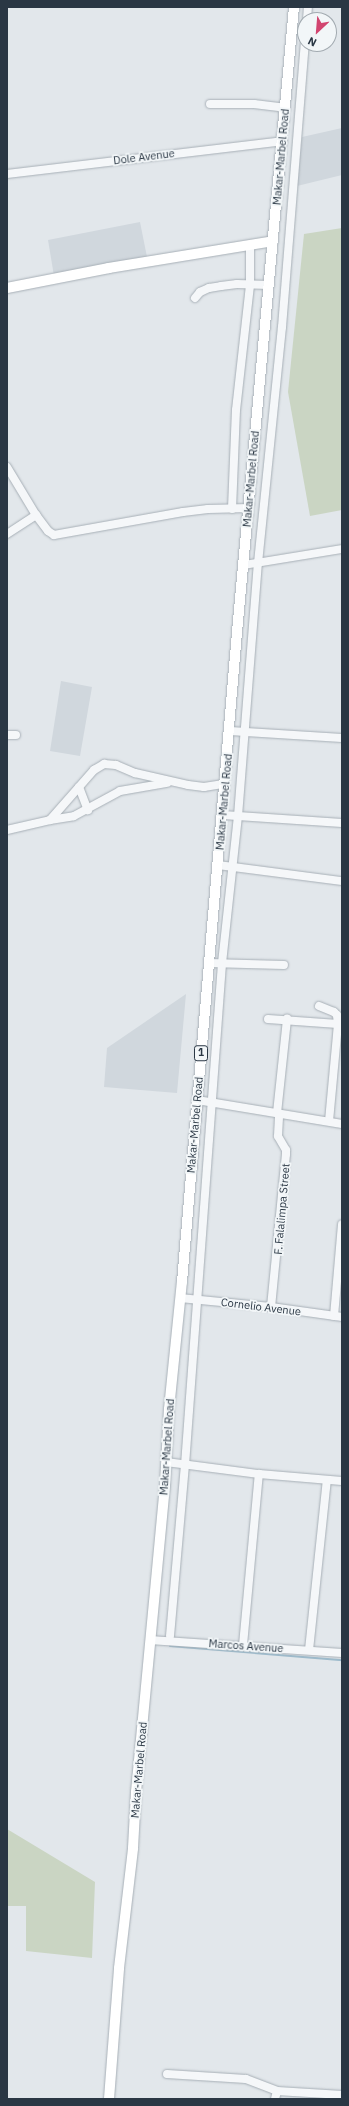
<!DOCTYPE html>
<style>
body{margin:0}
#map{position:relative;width:349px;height:2106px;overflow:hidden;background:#e2e7eb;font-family:"IBM Plex Sans",sans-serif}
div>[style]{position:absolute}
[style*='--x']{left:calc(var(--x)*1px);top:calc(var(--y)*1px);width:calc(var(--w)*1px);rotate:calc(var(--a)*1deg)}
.built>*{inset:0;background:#d0d7dd}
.green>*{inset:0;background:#cad5c3}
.stream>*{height:2px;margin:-1px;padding:0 1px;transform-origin:1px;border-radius:1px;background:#9dbbcc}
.roads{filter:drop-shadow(0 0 1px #a7afb6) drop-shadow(0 0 1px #a7afb6)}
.minor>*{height:8px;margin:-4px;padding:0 4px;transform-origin:4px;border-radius:4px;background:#f5f7f9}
.major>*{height:10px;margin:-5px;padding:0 5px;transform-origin:5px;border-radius:5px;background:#fff}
span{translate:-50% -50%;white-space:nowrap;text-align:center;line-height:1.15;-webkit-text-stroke:3.5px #f2f6f8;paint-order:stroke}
.shield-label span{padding:1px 3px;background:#f2f6f8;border:1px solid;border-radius:3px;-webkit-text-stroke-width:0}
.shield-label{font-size:10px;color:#2a3744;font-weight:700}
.street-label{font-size:11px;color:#2a3744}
.frame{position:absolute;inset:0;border:8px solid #2a3744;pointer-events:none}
.north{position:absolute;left:297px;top:12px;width:40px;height:40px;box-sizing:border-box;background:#f2f6f8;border:1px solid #a2aab0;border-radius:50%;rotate:206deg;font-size:11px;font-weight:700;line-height:16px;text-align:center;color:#2a3744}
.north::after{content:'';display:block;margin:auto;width:14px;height:18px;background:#d24570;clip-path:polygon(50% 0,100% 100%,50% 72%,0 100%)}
</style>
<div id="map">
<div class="built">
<i style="clip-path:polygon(342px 128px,342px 175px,297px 186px,302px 137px)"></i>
<i style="clip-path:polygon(140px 222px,147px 257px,54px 276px,48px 240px)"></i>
<i style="clip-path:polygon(61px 681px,92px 687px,80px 756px,50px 751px)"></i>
<i style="clip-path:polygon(186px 994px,177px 1093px,104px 1087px,107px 1048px)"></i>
</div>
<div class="green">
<i style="clip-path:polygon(342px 228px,342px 510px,310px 516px,288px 392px,304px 234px)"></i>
<i style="clip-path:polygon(7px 1829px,95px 1882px,92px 1958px,26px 1951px,26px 1906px,7px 1906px)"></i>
</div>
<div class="stream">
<i style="--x:170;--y:1646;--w:173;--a:4.7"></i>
</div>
<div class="roads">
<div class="minor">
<i style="--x:307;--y:20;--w:13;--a:-86"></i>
<i style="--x:210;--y:104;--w:44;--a:0"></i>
<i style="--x:254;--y:104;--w:31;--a:7"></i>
<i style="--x:7;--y:174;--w:277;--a:-6.8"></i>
<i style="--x:195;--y:298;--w:8;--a:-50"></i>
<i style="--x:200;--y:292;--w:10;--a:-24"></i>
<i style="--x:209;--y:288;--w:12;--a:-9"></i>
<i style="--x:221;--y:286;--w:16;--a:-7"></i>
<i style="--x:237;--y:284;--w:32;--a:2"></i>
<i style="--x:7;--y:467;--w:56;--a:58.9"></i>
<i style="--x:36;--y:515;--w:20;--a:53"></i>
<i style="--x:48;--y:531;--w:7;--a:34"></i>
<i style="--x:54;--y:535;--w:131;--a:-10.1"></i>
<i style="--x:183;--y:512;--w:25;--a:-7"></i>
<i style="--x:208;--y:509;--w:41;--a:-1.4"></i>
<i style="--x:232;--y:509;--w:99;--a:-87.7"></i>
<i style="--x:236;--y:410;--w:126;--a:-83.6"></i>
<i style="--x:250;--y:285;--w:40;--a:-90"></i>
<i style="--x:7;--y:534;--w:35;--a:-33"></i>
<i style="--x:244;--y:565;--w:99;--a:-9.3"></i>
<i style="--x:230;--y:731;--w:112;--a:3.6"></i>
<i style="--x:7;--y:735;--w:9;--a:0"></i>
<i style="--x:79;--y:787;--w:25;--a:69"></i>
<i style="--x:223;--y:815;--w:119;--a:3.8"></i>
<i style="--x:50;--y:820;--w:24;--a:-9"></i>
<i style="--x:74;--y:816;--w:52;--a:-28.5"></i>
<i style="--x:120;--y:791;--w:48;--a:-9.7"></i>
<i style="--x:7;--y:830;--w:44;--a:-13.1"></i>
<i style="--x:50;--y:820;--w:67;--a:-48.7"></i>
<i style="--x:94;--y:770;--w:12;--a:-31"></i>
<i style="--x:104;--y:764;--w:12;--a:5"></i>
<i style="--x:116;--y:765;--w:21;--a:23"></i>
<i style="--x:135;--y:773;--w:54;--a:12.8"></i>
<i style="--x:188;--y:785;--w:16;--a:7"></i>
<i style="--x:204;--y:787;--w:20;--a:-9"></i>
<i style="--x:218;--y:865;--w:125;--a:7.4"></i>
<i style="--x:209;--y:963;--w:75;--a:1.5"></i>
<i style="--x:319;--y:1006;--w:16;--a:22"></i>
<i style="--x:334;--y:1012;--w:4;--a:45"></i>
<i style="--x:337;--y:1015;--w:9;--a:84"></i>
<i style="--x:338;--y:1024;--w:4;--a:0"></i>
<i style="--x:268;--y:1019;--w:70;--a:4.1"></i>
<i style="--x:338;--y:1024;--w:97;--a:95.3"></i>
<i style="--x:197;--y:1100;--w:147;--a:9.4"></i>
<i style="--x:277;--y:1113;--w:95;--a:-83.9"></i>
<i style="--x:180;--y:1298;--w:91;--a:5.6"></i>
<i style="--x:271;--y:1307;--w:72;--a:8"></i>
<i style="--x:271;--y:1307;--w:154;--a:-84.4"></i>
<i style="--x:286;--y:1154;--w:4;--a:-90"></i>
<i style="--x:286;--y:1150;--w:16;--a:-120"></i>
<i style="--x:278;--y:1136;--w:22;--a:-87"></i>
<i style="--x:334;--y:1316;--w:92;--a:-85"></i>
<i style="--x:166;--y:1462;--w:94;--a:7.4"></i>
<i style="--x:259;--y:1474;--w:83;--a:4.8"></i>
<i style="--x:170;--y:1636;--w:172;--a:-85"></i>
<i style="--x:185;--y:1465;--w:503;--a:-85.78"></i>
<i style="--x:222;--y:963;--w:148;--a:-83.8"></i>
<i style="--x:238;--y:816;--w:254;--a:-85.5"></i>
<i style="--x:258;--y:563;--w:237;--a:-84.2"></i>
<i style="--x:282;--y:327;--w:284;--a:-85.4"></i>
<i style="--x:150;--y:1640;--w:192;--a:3.9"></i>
<i style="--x:243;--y:1645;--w:172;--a:-84.7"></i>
<i style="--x:309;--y:1650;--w:171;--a:-84"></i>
<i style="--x:167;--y:2074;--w:79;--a:3.6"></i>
<i style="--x:246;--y:2079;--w:33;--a:21"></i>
<i style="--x:275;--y:2099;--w:8;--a:-76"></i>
<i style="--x:277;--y:2091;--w:65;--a:3.5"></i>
</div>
<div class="major">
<i style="--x:7;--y:288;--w:104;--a:-11.1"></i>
<i style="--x:109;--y:268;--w:166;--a:-9.3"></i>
<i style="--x:109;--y:2099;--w:131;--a:-85.6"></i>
<i style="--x:119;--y:1968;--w:121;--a:-83.3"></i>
<i style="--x:133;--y:1848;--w:56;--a:-86.9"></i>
<i style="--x:136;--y:1792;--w:308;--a:-84.6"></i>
<i style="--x:165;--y:1485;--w:76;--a:-87"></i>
<i style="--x:169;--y:1409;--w:128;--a:-84.2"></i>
<i style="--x:182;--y:1282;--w:652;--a:-85.16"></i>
<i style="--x:237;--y:632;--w:628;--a:-84.79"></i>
</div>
</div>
<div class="shield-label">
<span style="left:201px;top:1053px">1</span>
</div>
<div class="street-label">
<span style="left:144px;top:157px;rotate:-7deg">Dole Avenue</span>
<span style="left:281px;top:157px;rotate:-85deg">Makar-Marbel Road</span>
<span style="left:251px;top:479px;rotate:-85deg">Makar-Marbel Road</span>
<span style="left:224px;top:802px;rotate:-85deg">Makar-Marbel Road</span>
<span style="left:195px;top:1125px;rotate:-85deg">Makar-Marbel Road</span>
<span style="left:282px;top:1209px;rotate:-85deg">F. Falalimpa Street</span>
<span style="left:261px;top:1307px;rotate:7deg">Cornelio Avenue</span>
<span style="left:167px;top:1447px;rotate:-86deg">Makar-Marbel Road</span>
<span style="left:246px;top:1646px;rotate:4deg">Marcos Avenue</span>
<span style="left:139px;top:1770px;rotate:-85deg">Makar-Marbel Road</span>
</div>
<div class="frame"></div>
<div class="north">N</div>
</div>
